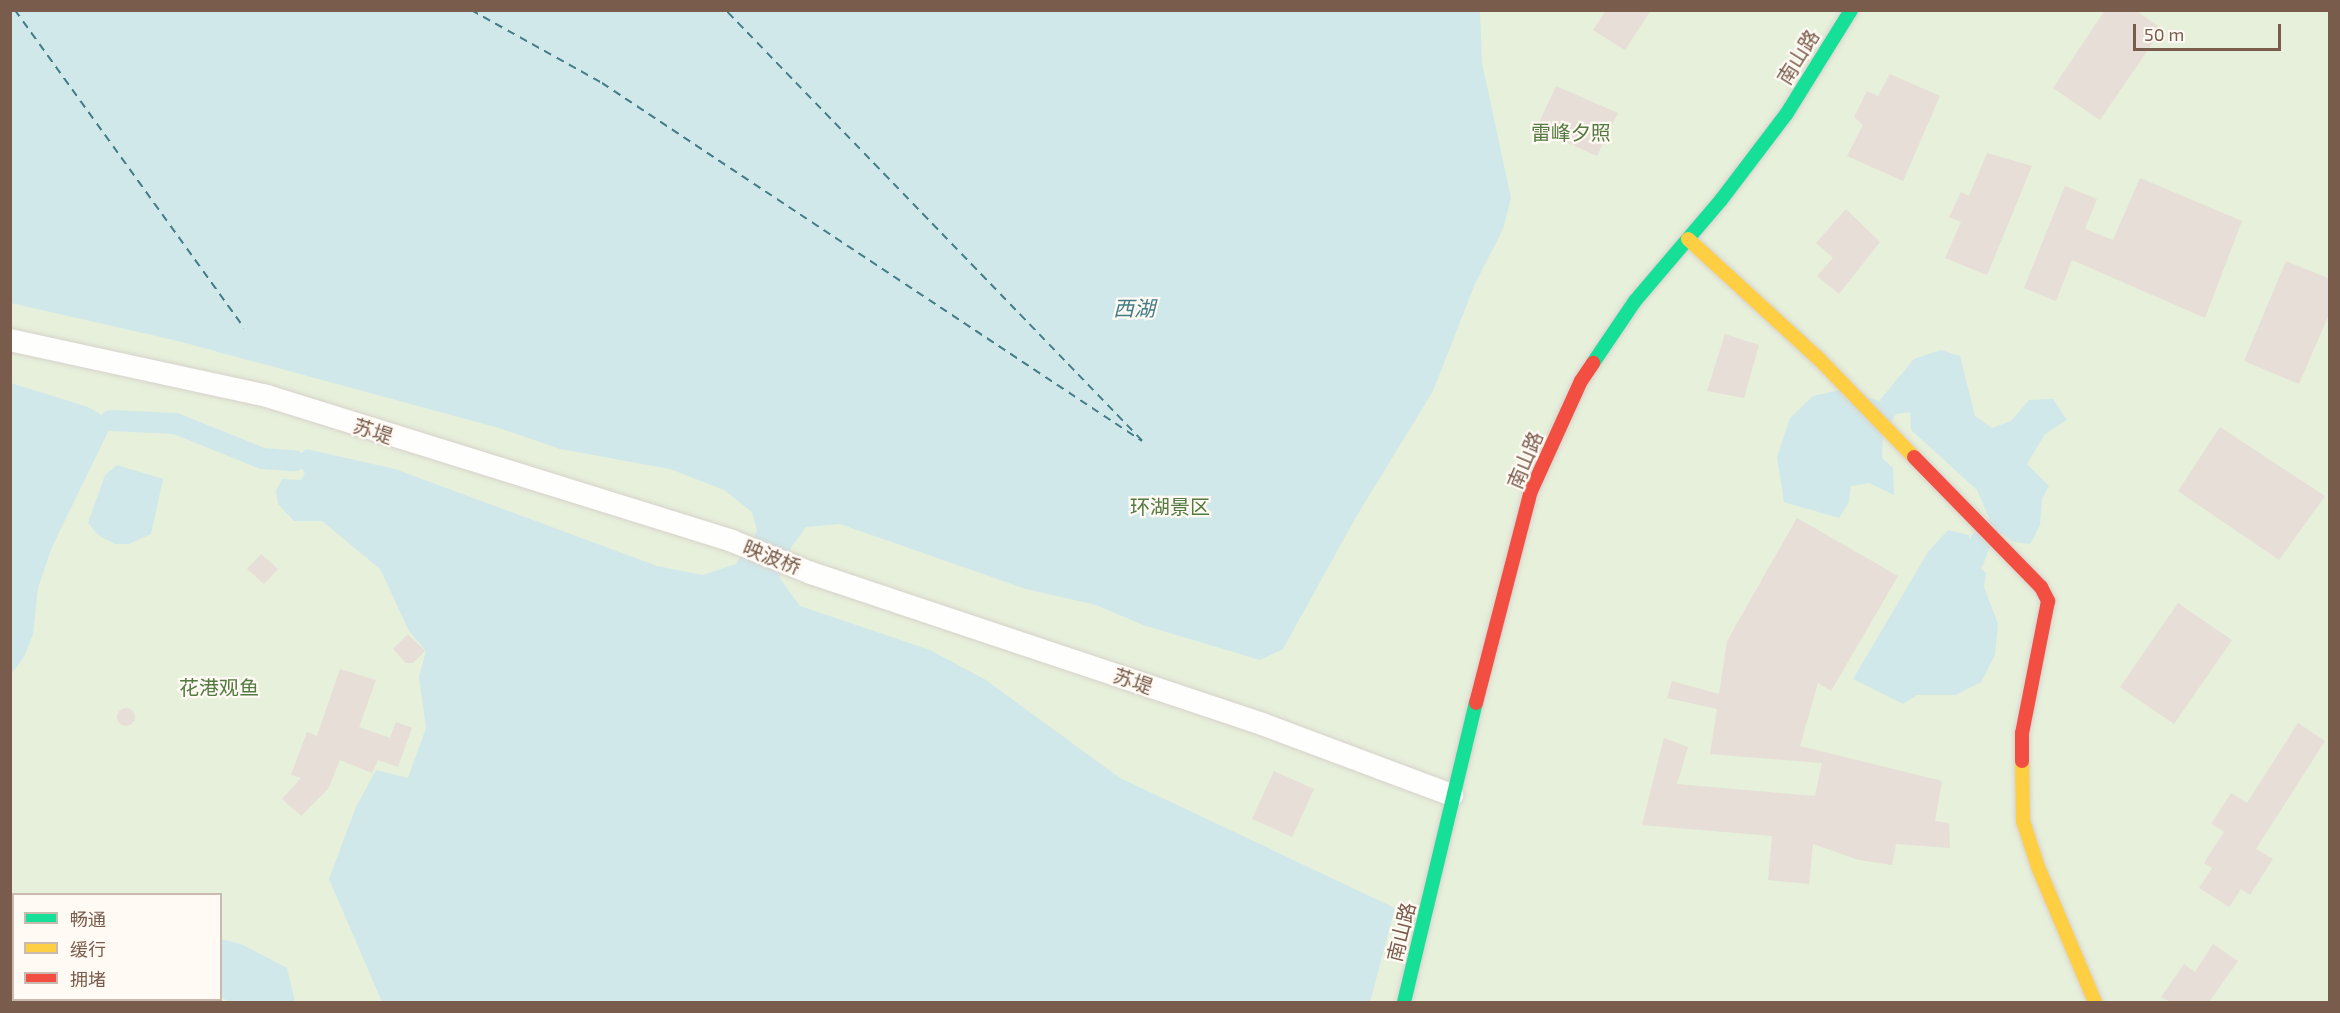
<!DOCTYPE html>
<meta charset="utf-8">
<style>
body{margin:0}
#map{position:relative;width:2340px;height:1013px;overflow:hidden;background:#f9f5f0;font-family:"Exo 2","Noto Sans SC",sans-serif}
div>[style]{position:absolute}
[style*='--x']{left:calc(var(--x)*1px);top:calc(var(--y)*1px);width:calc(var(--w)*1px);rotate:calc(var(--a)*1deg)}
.green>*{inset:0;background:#e7f0db}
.water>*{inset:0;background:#d0e8ea}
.canal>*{height:21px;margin:-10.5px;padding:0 10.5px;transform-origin:10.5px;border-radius:10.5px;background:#d0e8ea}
.ferry>*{height:1.5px;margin-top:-0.75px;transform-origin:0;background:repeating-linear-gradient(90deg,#437c86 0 8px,transparent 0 14px)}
.building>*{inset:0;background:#e6ded7}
.round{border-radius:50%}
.roads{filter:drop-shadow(0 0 2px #d7d1cb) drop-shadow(0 0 2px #d7d1cb)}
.street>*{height:22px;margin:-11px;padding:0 11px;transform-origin:11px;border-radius:11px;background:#fefefd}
.fast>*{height:14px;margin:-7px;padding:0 7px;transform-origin:7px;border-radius:7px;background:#16e098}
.slow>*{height:14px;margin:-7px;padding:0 7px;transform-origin:7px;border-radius:7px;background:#ffcf43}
.jam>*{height:14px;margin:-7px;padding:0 7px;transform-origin:7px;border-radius:7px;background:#f24e42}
span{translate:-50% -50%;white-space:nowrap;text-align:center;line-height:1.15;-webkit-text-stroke:4.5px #fffaf3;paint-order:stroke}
.street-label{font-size:20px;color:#7a5c4d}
.park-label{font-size:20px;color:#537a41}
.water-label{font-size:21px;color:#437c86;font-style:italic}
.frame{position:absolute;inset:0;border:12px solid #7a5c4d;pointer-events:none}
.legend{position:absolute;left:12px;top:893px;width:210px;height:108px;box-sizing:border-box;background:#fffaf3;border:2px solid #cabbb1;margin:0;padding:8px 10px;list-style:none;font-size:18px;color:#7a5c4d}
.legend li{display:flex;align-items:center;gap:12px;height:30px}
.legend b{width:30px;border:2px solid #cabbb1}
.scale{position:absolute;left:2133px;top:24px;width:148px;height:27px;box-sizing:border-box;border:3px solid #7a5c4d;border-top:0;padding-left:8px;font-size:18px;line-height:21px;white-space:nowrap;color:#7a5c4d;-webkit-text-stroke:4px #fffaf3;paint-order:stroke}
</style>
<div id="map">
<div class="green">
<i style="clip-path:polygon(evenodd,10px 11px,2329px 11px,2329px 1002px,11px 1002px,10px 11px,14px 894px,220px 894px,220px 1000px,14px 1000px,14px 894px)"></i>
</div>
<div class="water">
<i style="clip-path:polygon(11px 11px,1480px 11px,1482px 63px,1511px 198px,1503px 229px,1475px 284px,1433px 391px,1356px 517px,1283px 649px,1260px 660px,1143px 625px,1096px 605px,1026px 589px,840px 524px,806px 527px,792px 546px,779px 577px,800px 606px,930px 650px,986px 680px,1120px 778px,1395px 908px,1370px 1002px,382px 1002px,329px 879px,356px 807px,376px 770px,408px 778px,426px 728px,419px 677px,426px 651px,409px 631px,380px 569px,322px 521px,294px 521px,278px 504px,276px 491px,282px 479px,301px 480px,305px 473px,294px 460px,306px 449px,395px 469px,657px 566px,703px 575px,736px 564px,757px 531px,752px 512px,724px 490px,670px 469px,560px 449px,499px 428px,178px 341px,11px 303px)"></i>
<i style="clip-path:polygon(1941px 350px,1960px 356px,1975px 416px,1992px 428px,2011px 421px,2029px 400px,2053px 399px,2067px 420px,2045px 434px,2027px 464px,2049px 486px,2042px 499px,2040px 525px,2030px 544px,2014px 542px,1993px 527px,1977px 490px,1911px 430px,1910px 412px,1896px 414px,1883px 434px,1882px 458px,1893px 468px,1894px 495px,1869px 483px,1851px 486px,1849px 502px,1839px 518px,1784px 502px,1777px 457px,1790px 418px,1813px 396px,1843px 389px,1879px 401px,1914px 359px)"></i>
<i style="clip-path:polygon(11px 383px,88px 407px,110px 420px,108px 432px,52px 547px,38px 588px,33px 634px,24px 657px,11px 674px)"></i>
<i style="clip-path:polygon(117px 465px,163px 479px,151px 534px,129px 544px,115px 544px,98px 535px,88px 523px,105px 475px)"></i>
<i style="clip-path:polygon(1948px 530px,1969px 535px,1973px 560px,1986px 573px,1984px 587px,1998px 624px,1995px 655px,1981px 682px,1956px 695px,1917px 695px,1903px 704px,1853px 679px,1928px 552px)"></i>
<i style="clip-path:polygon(221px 939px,241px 944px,287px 968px,295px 1002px,229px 1002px,221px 997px)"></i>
</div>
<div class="canal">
<i style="--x:110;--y:420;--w:65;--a:2.6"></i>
<i style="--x:175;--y:423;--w:94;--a:21.9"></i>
<i style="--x:262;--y:458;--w:32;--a:4"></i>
<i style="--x:1973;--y:560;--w:20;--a:-70"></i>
<i style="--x:1980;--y:541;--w:19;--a:-47"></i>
</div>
<div class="ferry">
<i style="--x:15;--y:10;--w:392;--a:54.2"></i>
<i style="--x:471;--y:10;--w:150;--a:29.1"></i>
<i style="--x:602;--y:83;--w:648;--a:33.54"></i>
<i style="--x:1142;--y:441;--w:600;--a:-134.05"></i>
</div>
<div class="building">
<i style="clip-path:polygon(1606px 10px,1651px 10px,1625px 50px,1593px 30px)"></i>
<i style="clip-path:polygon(2105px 10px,2135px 10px,2162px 29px,2100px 120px,2053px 88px)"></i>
<i style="clip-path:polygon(1890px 74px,1940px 96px,1903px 181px,1847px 156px,1863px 125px,1854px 117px,1867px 91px,1878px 96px)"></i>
<i style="clip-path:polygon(1556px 86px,1618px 113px,1597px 156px,1536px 129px)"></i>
<i style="clip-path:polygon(1987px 153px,2032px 166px,1987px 275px,1945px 258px,1961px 222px,1949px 217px,1961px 192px,1969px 196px)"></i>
<i style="clip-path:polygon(2140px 178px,2242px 221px,2205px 318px,2072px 260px,2056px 301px,2024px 288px,2065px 186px,2097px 199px,2085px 229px,2113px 240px)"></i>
<i style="clip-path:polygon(1846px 209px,1880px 242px,1839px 294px,1817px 276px,1833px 258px,1816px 243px)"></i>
<i style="clip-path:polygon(2286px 261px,2330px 279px,2330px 312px,2299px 384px,2244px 361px)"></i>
<i style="clip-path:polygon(1725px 334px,1759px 345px,1744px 398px,1707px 391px)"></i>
<i style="clip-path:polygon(2220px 427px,2325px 496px,2279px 560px,2178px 491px)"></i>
<i style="clip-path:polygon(1797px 518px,1898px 576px,1831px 691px,1818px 683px,1800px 746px,1942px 781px,1935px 821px,1949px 823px,1950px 848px,1896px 844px,1892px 865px,1859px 860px,1813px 844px,1809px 884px,1768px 880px,1772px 836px,1642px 825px,1664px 738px,1688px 747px,1677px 784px,1815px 796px,1822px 763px,1710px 754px,1717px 709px,1667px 698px,1672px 681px,1719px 694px,1727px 641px)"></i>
<i style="clip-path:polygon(261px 554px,278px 569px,264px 584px,247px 569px)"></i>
<i style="clip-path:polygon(2178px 603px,2232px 640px,2174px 724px,2120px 687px)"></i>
<i style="clip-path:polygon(408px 634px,425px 651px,413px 663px,406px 663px,393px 649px)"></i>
<i style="clip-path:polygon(340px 669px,376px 680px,359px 727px,390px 738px,396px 722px,412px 728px,398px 767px,378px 760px,372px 773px,340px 760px,328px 789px,301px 816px,282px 799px,301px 778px,291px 775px,307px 732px,317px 736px)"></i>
<i class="round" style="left:117px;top:708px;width:18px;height:18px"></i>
<i style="clip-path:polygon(2298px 723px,2325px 741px,2256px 849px,2273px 859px,2250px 895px,2241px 889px,2229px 907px,2199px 888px,2212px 868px,2204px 863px,2224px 832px,2211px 824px,2231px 793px,2247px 803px)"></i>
<i style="clip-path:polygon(1274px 771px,1314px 789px,1292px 837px,1252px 819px)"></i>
<i style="clip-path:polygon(2213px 944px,2238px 961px,2209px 1002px,2170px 1002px,2161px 997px,2184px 964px,2195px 972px)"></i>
</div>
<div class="roads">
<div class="street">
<i style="--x:10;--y:340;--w:263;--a:12.3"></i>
<i style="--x:267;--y:396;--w:487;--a:17.3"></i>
<i style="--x:732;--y:541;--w:85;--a:22.1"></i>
<i style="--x:811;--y:573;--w:476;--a:18.5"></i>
<i style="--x:1262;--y:724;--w:203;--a:20.5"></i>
</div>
<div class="fast">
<i style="--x:1593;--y:363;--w:75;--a:-55.9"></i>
<i style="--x:1635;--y:301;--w:133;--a:-49.6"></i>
<i style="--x:1721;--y:200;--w:109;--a:-52.8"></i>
<i style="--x:1787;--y:113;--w:121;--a:-58.1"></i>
<i style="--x:1404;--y:1002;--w:308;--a:-76.5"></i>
</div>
<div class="slow">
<i style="--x:1688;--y:239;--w:175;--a:42.5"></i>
<i style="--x:1817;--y:357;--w:139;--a:45.9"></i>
<i style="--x:2022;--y:761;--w:60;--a:89"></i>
<i style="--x:2023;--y:821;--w:48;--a:71.9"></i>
<i style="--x:2038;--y:867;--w:147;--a:67.1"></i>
</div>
<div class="jam">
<i style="--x:1914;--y:457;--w:182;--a:45.7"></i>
<i style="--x:2041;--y:587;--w:16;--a:63"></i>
<i style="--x:2048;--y:601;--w:135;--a:101.1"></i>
<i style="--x:2022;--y:733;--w:28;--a:90"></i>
<i style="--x:1476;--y:703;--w:219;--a:-75.5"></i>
<i style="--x:1531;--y:491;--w:121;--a:-65.6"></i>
<i style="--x:1581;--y:381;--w:22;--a:-56"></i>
</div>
</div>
<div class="street-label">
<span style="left:1798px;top:57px;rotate:-58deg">南山路</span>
<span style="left:373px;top:431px;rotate:18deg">苏堤</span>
<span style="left:1525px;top:460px;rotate:-67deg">南山路</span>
<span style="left:772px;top:557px;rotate:22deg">映波桥</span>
<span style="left:1133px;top:681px;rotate:19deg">苏堤</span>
<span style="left:1401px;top:932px;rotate:-76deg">南山路</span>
</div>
<div class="park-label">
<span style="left:1571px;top:132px">雷峰夕照</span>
<span style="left:1170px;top:506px">环湖景区</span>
<span style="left:219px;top:687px">花港观鱼</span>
</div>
<div class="water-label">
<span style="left:1134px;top:308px">西湖</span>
</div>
<div class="frame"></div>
<ul class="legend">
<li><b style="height:8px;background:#16e098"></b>畅通</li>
<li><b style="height:8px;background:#ffcf43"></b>缓行</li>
<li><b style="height:8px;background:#f24e42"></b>拥堵</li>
</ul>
<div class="scale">50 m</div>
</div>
